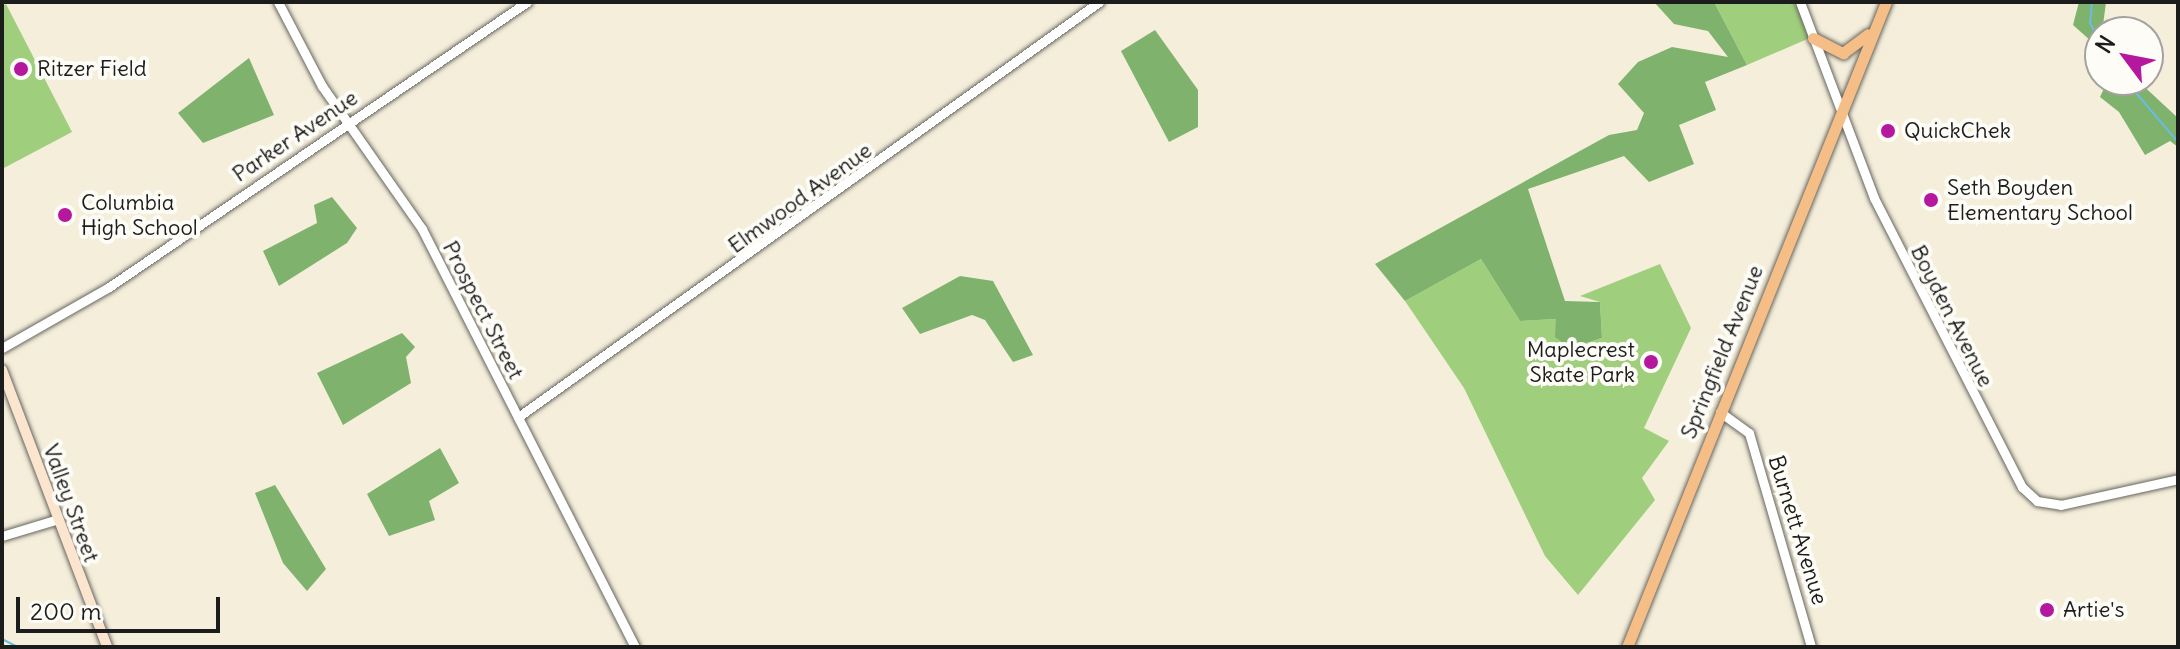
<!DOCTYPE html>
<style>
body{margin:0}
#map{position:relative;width:2180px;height:649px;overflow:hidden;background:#f4eedb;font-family:Delius,sans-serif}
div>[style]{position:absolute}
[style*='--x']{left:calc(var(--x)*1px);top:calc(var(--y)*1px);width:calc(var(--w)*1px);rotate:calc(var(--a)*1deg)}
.green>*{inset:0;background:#9fcf7d}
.forest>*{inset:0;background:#7fb26c}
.stream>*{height:2px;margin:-1px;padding:0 1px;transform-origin:1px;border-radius:1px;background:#69bde5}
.roads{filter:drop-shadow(0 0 2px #68665f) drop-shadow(0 0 2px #68665f)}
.tertiary>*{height:9px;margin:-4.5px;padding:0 4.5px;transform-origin:4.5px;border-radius:4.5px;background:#fff}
.secondary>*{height:10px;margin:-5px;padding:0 5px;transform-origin:5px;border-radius:5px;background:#fbe5cf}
.primary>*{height:11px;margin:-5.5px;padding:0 5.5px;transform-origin:5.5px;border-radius:5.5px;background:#f6be87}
.dots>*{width:22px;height:22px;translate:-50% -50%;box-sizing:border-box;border:4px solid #fdfcf7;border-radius:50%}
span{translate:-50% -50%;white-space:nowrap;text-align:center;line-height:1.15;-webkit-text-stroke:8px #fdfcf7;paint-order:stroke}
.poi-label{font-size:22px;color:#1c1c1c}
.left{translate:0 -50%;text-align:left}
.right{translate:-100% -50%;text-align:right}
.street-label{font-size:22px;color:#1c1c1c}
.frame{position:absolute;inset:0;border:4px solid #1c1c1c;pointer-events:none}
.north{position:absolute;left:2084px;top:16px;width:80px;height:80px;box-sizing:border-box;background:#fdfcf7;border:2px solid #a3a29f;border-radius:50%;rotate:302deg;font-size:22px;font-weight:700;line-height:32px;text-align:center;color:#1c1c1c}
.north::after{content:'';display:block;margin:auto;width:28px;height:36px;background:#b5179e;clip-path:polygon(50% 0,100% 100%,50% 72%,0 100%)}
.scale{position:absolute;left:16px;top:597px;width:204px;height:36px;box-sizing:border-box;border:4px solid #1c1c1c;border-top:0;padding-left:10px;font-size:24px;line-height:28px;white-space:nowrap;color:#1c1c1c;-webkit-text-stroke:6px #fdfcf7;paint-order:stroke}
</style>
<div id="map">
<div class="green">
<i style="clip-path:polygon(1714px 2px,1800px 2px,1812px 37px,1747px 65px)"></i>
<i style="clip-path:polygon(6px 4px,72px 132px,2px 169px,2px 6px)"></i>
<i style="clip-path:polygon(1481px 259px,1520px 321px,1556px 319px,1570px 348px,1602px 338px,1600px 302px,1580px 296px,1660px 264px,1691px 328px,1644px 428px,1669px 441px,1642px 478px,1655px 500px,1578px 595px,1545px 556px,1464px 388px,1405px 301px)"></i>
</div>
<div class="forest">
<i style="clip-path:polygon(1654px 2px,1714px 2px,1747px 65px,1705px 82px,1716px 110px,1679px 125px,1694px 164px,1649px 182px,1624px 156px,1528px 189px,1565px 301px,1600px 302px,1602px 338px,1570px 348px,1555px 337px,1556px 319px,1520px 321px,1481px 259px,1405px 301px,1375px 264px,1609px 135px,1637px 130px,1644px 113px,1618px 84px,1638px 62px,1672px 47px,1728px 57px,1708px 31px,1674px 24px)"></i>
<i style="clip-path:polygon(2079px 2px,2106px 2px,2100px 49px,2073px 25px)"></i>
<i style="clip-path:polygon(1155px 30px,1198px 90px,1198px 127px,1169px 142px,1121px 51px)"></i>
<i style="clip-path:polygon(249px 58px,274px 115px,203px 143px,178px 113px)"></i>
<i style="clip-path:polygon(2108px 80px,2137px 80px,2178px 118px,2178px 147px,2170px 141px,2145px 155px,2119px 112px,2100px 97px)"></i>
<i style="clip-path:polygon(332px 197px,357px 228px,347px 243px,279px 286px,263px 251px,317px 223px,314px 205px)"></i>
<i style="clip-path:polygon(960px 276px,993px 281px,1033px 355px,1013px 362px,985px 320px,972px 315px,920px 334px,902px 308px)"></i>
<i style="clip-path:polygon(402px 333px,415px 347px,406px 357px,411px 383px,343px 425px,317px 373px)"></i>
<i style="clip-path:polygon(440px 448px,459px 483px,429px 501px,435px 520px,389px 536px,367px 494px)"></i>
<i style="clip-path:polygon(275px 485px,326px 569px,307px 591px,283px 563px,255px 493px)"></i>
</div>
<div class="stream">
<i style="--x:2092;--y:2;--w:21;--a:95"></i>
<i style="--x:2090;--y:23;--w:21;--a:62"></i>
<i style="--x:2125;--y:80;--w:82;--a:49.5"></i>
<i style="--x:2;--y:639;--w:18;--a:27"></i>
</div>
<div class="roads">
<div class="tertiary">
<i style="--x:278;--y:2;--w:95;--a:62.4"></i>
<i style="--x:322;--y:86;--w:174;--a:55"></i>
<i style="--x:422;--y:229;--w:469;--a:63"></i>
<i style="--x:1800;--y:2;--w:210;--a:69.3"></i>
<i style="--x:1874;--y:198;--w:325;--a:62.9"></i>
<i style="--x:2022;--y:487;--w:21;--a:43"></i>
<i style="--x:2037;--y:501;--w:24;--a:9"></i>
<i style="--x:2061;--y:505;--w:120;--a:-12.5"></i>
<i style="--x:2;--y:348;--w:123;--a:-29.7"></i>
<i style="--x:109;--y:287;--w:506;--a:-34.29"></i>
<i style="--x:1720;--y:412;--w:36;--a:36"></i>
<i style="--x:1749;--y:433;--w:223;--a:73.8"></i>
<i style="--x:518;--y:417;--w:714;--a:-35.54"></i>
<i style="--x:2;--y:536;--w:55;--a:-16.8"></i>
</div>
<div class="secondary">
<i style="--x:2;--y:370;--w:296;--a:69.2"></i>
</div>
<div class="primary">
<i style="--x:1813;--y:38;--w:34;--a:27"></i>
<i style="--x:1843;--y:53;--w:31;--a:-37"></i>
<i style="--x:1627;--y:647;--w:695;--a:-68.12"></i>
</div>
</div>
<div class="dots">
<i style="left:21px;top:69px;background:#b5179e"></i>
<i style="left:1888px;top:131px;background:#b5179e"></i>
<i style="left:1931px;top:200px;background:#b5179e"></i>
<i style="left:65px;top:215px;background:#b5179e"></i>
<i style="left:1651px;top:362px;background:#b5179e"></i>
<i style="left:2047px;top:610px;background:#b5179e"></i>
</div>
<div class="poi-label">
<span class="left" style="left:37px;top:69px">Ritzer Field</span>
<span class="left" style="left:1904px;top:131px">QuickChek</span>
<span class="left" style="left:1947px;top:200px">Seth Boyden<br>Elementary School</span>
<span class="left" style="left:81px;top:215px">Columbia<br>High School</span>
<span class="right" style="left:1635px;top:362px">Maplecrest<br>Skate Park</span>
<span class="left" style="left:2063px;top:610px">Artie's</span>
</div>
<div class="street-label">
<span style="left:295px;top:136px;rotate:-34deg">Parker Avenue</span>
<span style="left:800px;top:198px;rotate:-36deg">Elmwood Avenue</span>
<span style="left:483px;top:310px;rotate:63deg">Prospect Street</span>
<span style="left:1952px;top:316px;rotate:63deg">Boyden Avenue</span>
<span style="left:1722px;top:352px;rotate:-68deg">Springfield Avenue</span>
<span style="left:71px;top:503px;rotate:70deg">Valley Street</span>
<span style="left:1798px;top:530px;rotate:73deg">Burnett Avenue</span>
</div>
<div class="frame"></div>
<div class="north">N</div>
<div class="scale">200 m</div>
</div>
